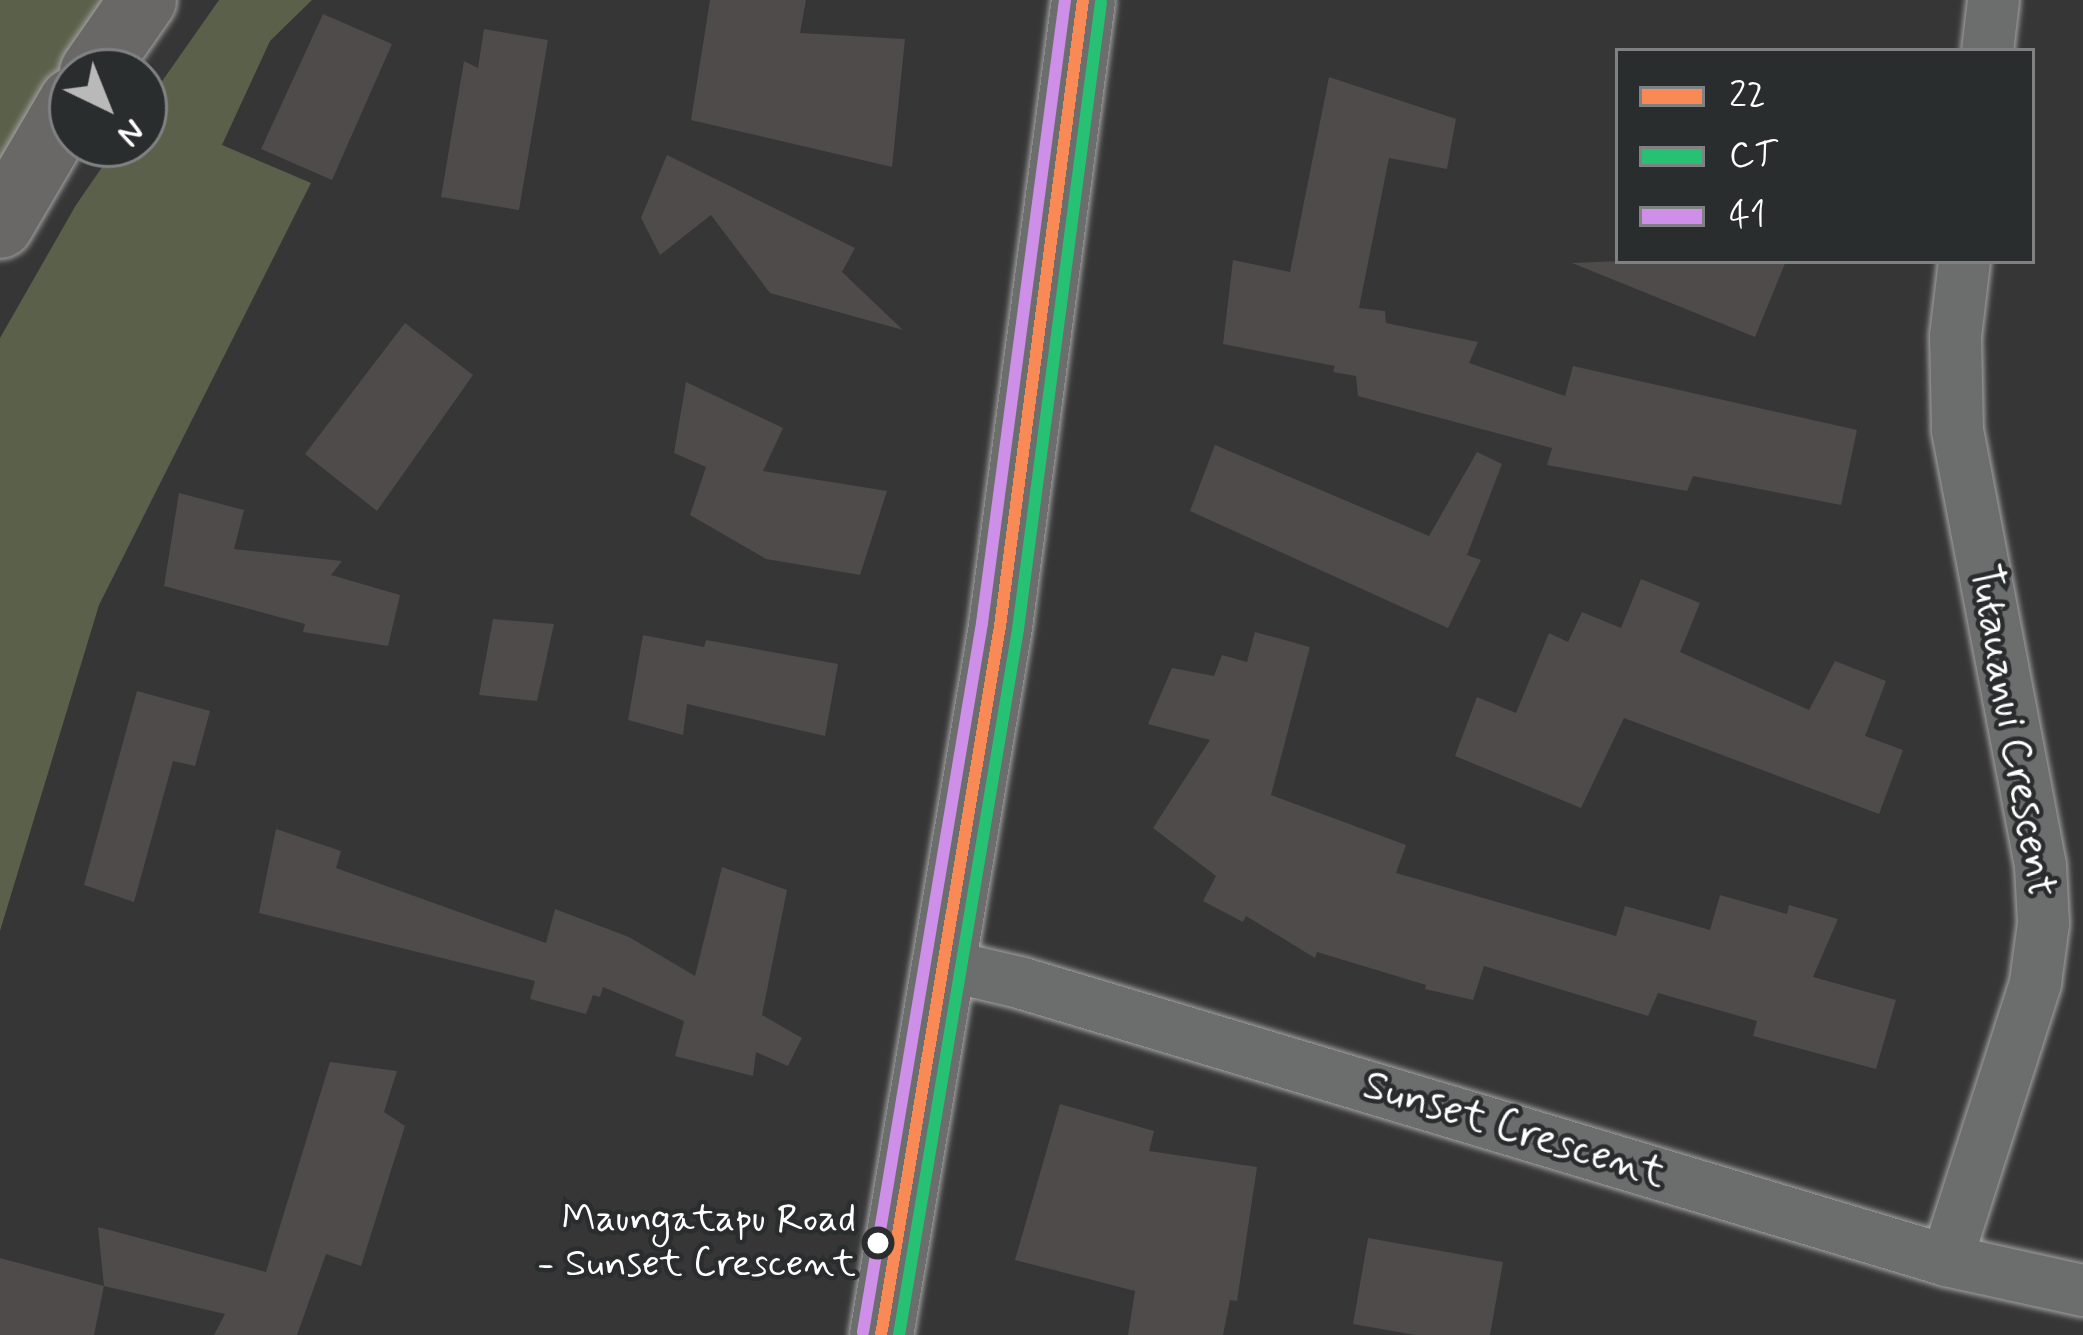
<!DOCTYPE html>
<style>
body{margin:0}
#map{position:relative;width:2083px;height:1335px;overflow:hidden;background:#363636;font-family:Mynerve,sans-serif}
div>[style]{position:absolute}
[style*='--x']{left:calc(var(--x)*1px);top:calc(var(--y)*1px);width:calc(var(--w)*1px);rotate:calc(var(--a)*1deg)}
.green>*{inset:0;background:#5b604a}
.building>*{inset:0;background:#4e4b4a}
.roads{filter:drop-shadow(0 0 3px #a5a5a5) drop-shadow(0 0 3px #a5a5a5)}
.minor>*{height:51px;margin:-25.5px;padding:0 25.5px;transform-origin:25.5px;border-radius:25.5px;background:#6c6d6d}
.tertiary>*{height:63px;margin:-31.5px;padding:0 31.5px;transform-origin:31.5px;border-radius:31.5px;background:#6c6d6d}
.trunk>*{height:66px;margin:-33px;padding:0 33px;transform-origin:33px;border-radius:33px;background:#696867}
.bus-1>*{height:12px;margin:-6px;padding:0 6px;transform-origin:6px;border-radius:6px;background:#f98a56}
.bus-2>*{height:12px;margin:-6px;padding:0 6px;transform-origin:6px;border-radius:6px;background:#26c172}
.bus-3>*{height:12px;margin:-6px;padding:0 6px;transform-origin:6px;border-radius:6px;background:#ce8fe9}
.dots>*{width:33px;height:33px;translate:-50% -50%;box-sizing:border-box;border:6px solid #2a2d2e;border-radius:50%}
span{translate:-50% -50%;white-space:nowrap;text-align:center;line-height:1.15;-webkit-text-stroke:9px #2a2d2e;paint-order:stroke}
.bus-label{font-size:39px;color:#fff}
.right{translate:-100% -50%;text-align:right}
.street-label{font-size:42px;color:#fff}
.legend{position:absolute;left:1615px;top:48px;width:420px;height:216px;box-sizing:border-box;background:#2a2d2e;border:3px solid #7f8182;margin:0;padding:15px 21px;list-style:none;font-size:36px;color:#fff}
.legend li{display:flex;align-items:center;gap:24px;height:60px}
.legend b{width:60px;border:3px solid #7f8182}
.north{position:absolute;left:48px;top:48px;width:120px;height:120px;box-sizing:border-box;background:#2a2d2e;border:3px solid #7f8182;border-radius:50%;rotate:137deg;font-size:33px;font-weight:700;line-height:48px;text-align:center;color:#fff}
.north::after{content:'';display:block;margin:auto;width:42px;height:54px;background:#b9b9b9;clip-path:polygon(50% 0,100% 100%,50% 72%,0 100%)}
</style>
<div id="map">
<div class="green">
<i style="clip-path:polygon(0 0,112px 0,54px 75px,0 171px)"></i>
<i style="clip-path:polygon(219px 0,312px 0,270px 41px,222px 145px,311px 183px,99px 605px,0 931px,0 338px,76px 205px,118px 144px,144px 144px,144px 107px)"></i>
</div>
<div class="building">
<i style="clip-path:polygon(710px 0,806px 0,800px 33px,905px 39px,892px 167px,691px 120px)"></i>
<i style="clip-path:polygon(323px 14px,392px 44px,332px 180px,261px 149px)"></i>
<i style="clip-path:polygon(484px 29px,548px 40px,519px 210px,441px 197px,464px 61px,478px 68px)"></i>
<i style="clip-path:polygon(1329px 77px,1456px 119px,1447px 169px,1389px 158px,1359px 308px,1385px 311px,1386px 323px,1478px 342px,1469px 363px,1565px 396px,1573px 366px,1857px 430px,1841px 505px,1693px 476px,1687px 491px,1547px 465px,1552px 448px,1358px 396px,1356px 376px,1333px 372px,1335px 366px,1223px 344px,1233px 260px,1290px 272px)"></i>
<i style="clip-path:polygon(667px 155px,855px 248px,842px 272px,903px 330px,770px 293px,711px 215px,660px 255px,641px 218px)"></i>
<i style="clip-path:polygon(1618px 261px,1786px 261px,1755px 337px,1572px 263px)"></i>
<i style="clip-path:polygon(405px 323px,473px 375px,377px 511px,305px 454px)"></i>
<i style="clip-path:polygon(686px 382px,783px 428px,763px 471px,887px 491px,860px 575px,766px 559px,690px 515px,706px 467px,674px 453px)"></i>
<i style="clip-path:polygon(1215px 445px,1429px 536px,1477px 452px,1502px 464px,1467px 555px,1481px 560px,1448px 628px,1190px 511px)"></i>
<i style="clip-path:polygon(179px 493px,244px 510px,234px 549px,342px 561px,331px 575px,400px 595px,388px 646px,303px 632px,305px 624px,164px 586px)"></i>
<i style="clip-path:polygon(1641px 579px,1700px 603px,1680px 652px,1809px 710px,1835px 661px,1886px 681px,1865px 736px,1903px 750px,1879px 814px,1624px 718px,1581px 808px,1455px 756px,1477px 697px,1516px 713px,1549px 633px,1568px 642px,1582px 612px,1621px 628px)"></i>
<i style="clip-path:polygon(493px 619px,554px 624px,537px 701px,479px 695px)"></i>
<i style="clip-path:polygon(1255px 632px,1310px 647px,1271px 795px,1406px 845px,1396px 873px,1616px 936px,1625px 906px,1710px 930px,1720px 895px,1787px 914px,1789px 905px,1838px 919px,1813px 977px,1896px 1000px,1876px 1069px,1753px 1036px,1757px 1021px,1658px 993px,1648px 1016px,1484px 966px,1473px 1000px,1425px 989px,1426px 985px,1317px 952px,1315px 958px,1246px 916px,1243px 922px,1203px 901px,1216px 876px,1153px 828px,1210px 740px,1148px 724px,1172px 668px,1214px 676px,1222px 655px,1247px 662px)"></i>
<i style="clip-path:polygon(643px 635px,704px 647px,706px 640px,838px 664px,825px 736px,687px 704px,683px 735px,628px 720px)"></i>
<i style="clip-path:polygon(137px 691px,210px 711px,195px 766px,173px 761px,134px 902px,84px 885px)"></i>
<i style="clip-path:polygon(276px 829px,341px 851px,336px 868px,546px 943px,555px 909px,629px 937px,695px 976px,722px 867px,787px 890px,762px 1015px,802px 1038px,788px 1066px,756px 1052px,753px 1076px,675px 1056px,684px 1021px,603px 987px,600px 997px,593px 995px,586px 1014px,530px 999px,535px 981px,259px 913px)"></i>
<i style="clip-path:polygon(330px 1062px,397px 1071px,384px 1112px,405px 1126px,361px 1266px,326px 1254px,297px 1335px,214px 1335px,225px 1314px,104px 1286px,98px 1227px,266px 1272px)"></i>
<i style="clip-path:polygon(1060px 1104px,1154px 1131px,1149px 1151px,1257px 1167px,1237px 1301px,1230px 1300px,1223px 1335px,1128px 1335px,1135px 1291px,1015px 1260px)"></i>
<i style="clip-path:polygon(1368px 1238px,1503px 1262px,1490px 1335px,1415px 1335px,1353px 1324px)"></i>
<i style="clip-path:polygon(0 1258px,104px 1286px,94px 1335px,0 1335px)"></i>
</div>
<div class="roads">
<div class="minor">
<i style="--x:1987;--y:51;--w:51;--a:-83.3"></i>
<i style="--x:946;--y:965;--w:75;--a:13.1"></i>
<i style="--x:1019;--y:982;--w:968;--a:16.69"></i>
<i style="--x:1946;--y:1260;--w:140;--a:12.4"></i>
<i style="--x:1946;--y:1260;--w:292;--a:-72.2"></i>
<i style="--x:2035;--y:982;--w:60;--a:-82.3"></i>
<i style="--x:2043;--y:923;--w:58;--a:-93"></i>
<i style="--x:2040;--y:865;--w:444;--a:-100.8"></i>
<i style="--x:1957;--y:429;--w:93;--a:-91.2"></i>
<i style="--x:1955;--y:336;--w:76;--a:-83.2"></i>
</div>
<div class="tertiary">
<i style="--x:881;--y:1335;--w:719;--a:-80.47"></i>
<i style="--x:1000;--y:626;--w:631;--a:-82.45"></i>
</div>
<div class="trunk">
<i style="--x:93;--y:72;--w:88;--a:-55.2"></i>
<i style="--x:0;--y:225;--w:143;--a:-59.7"></i>
</div>
</div>
<div class="bus-1">
<i style="--x:881;--y:1335;--w:719;--a:-80.47"></i>
<i style="--x:1000;--y:626;--w:631;--a:-82.45"></i>
</div>
<div class="bus-2">
<i style="--x:899;--y:1335;--w:716;--a:-80.43"></i>
<i style="--x:1018;--y:629;--w:632;--a:-82.46"></i>
</div>
<div class="bus-3">
<i style="--x:863;--y:1332;--w:719;--a:-80.47"></i>
<i style="--x:982;--y:623;--w:629;--a:-82.41"></i>
</div>
<div class="dots">
<i style="left:878px;top:1243px;background:#fff"></i>
</div>
<div class="bus-label">
<span class="right" style="left:856px;top:1243px">Maungatapu Road<br>- Sunset Crescent</span>
</div>
<div class="street-label">
<span style="left:2011px;top:731px;rotate:80deg">Tutauanui Crescent</span>
<span style="left:1514px;top:1131px;rotate:17deg">Sunset Crescent</span>
</div>
<ul class="legend">
<li><b style="height:15px;background:#f98a56"></b>22</li>
<li><b style="height:15px;background:#26c172"></b>CT</li>
<li><b style="height:15px;background:#ce8fe9"></b>41</li>
</ul>
<div class="north">N</div>
</div>
